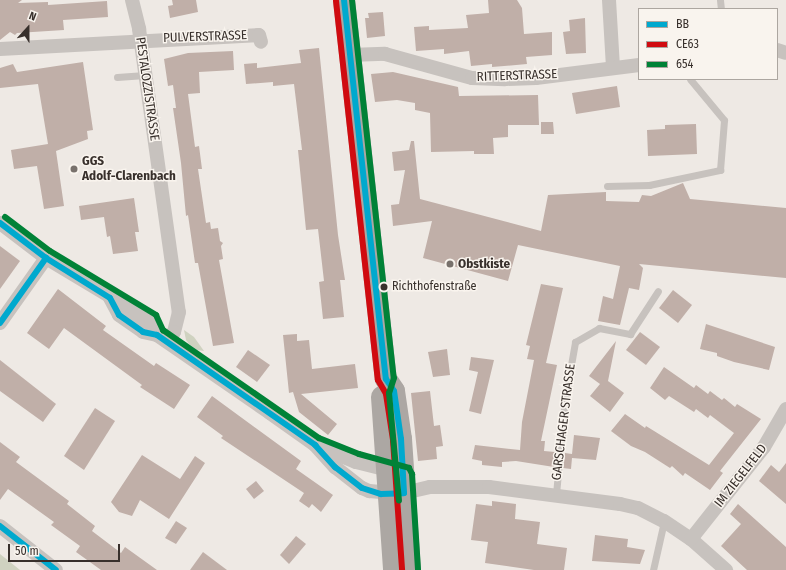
<!DOCTYPE html>
<meta charset="utf-8">
<style>
body{margin:0}
#map{position:relative;width:786px;height:570px;overflow:hidden;background:#eee9e4;font-family:"Fira Sans Condensed",sans-serif}
div>[style]{position:absolute}
[style*='--x']{left:calc(var(--x)*1px);top:calc(var(--y)*1px);width:calc(var(--w)*1px);rotate:calc(var(--a)*1deg)}
.green>*{inset:0;background:#cfd2c0}
.building>*{inset:0;background:#c0afa8}
.service>*{height:7px;margin:-3.5px;padding:0 3.5px;transform-origin:3.5px;border-radius:3.5px;background:#c7c2be}
.minor>*{height:14px;margin:-7px;padding:0 7px;transform-origin:7px;border-radius:7px;background:#c7c2be}
.primary>*{height:22px;margin:-11px;padding:0 11px;transform-origin:11px;border-radius:11px;background:#aca7a3}
.bus-1>*{height:6px;margin:-3px;padding:0 3px;transform-origin:3px;border-radius:3px;background:#00a9ce}
.bus-2>*{height:6px;margin:-3px;padding:0 3px;transform-origin:3px;border-radius:3px;background:#d00b10}
.bus-3>*{height:6px;margin:-3px;padding:0 3px;transform-origin:3px;border-radius:3px;background:#008237}
.dots>*{width:11px;height:11px;translate:-50% -50%;box-sizing:border-box;border:2px solid #f9f4ee;border-radius:50%}
span{translate:-50% -50%;white-space:nowrap;text-align:center;line-height:1.15;-webkit-text-stroke:3px #f9f4ee;paint-order:stroke}
.bus-label{font-size:12px;color:#38302c}
.left{translate:0 -50%;text-align:left}
.street-label{font-size:13px;color:#38302c}
.poi-label{font-size:13px;color:#38302c;font-weight:700}
.legend{position:absolute;left:638px;top:8px;width:140px;height:72px;box-sizing:border-box;background:#f9f4ee;border:1px solid #aca6a0;margin:0;padding:5px 7px;list-style:none;font-size:12px;color:#38302c}
.legend li{display:flex;align-items:center;gap:8px;height:20px}
.legend b{width:20px;border:1px solid #aca6a0}
.north{position:absolute;left:8px;top:8px;width:40px;height:40px;-webkit-text-stroke:3px #f9f4ee;paint-order:stroke;rotate:21deg;font-size:11px;font-weight:700;line-height:16px;text-align:center;color:#38302c}
.north::after{content:'';display:block;margin:auto;width:14px;height:18px;background:#38302c;clip-path:polygon(50% 0,100% 100%,50% 72%,0 100%)}
.scale{position:absolute;left:8px;top:544px;width:112px;height:18px;box-sizing:border-box;border:2px solid #38302c;border-top:0;padding-left:5px;font-size:12px;line-height:14px;white-space:nowrap;color:#38302c;-webkit-text-stroke:3px #f9f4ee;paint-order:stroke}
</style>
<div id="map">
<div class="green">
<i style="clip-path:polygon(184px 330px,194px 337px,204px 351px,197px 350px,189px 344px,186px 340px)"></i>
<i style="clip-path:polygon(0 554px,20px 570px,0 570px)"></i>
</div>
<div class="building">
<i style="clip-path:polygon(0 0,22px 0,18px 3px,48px 2px,48px 5px,107px 1px,108px 17px,63px 20px,64px 30px,17px 33px,15px 35px,10px 32px,0 40px)"></i>
<i style="clip-path:polygon(172px 0,196px 0,198px 12px,170px 18px,168px 6px,173px 5px)"></i>
<i style="clip-path:polygon(488px 0,517px 0,522px 8px,524px 34px,552px 32px,552px 55px,526px 57px,527px 64px,492px 67px,492px 64px,471px 66px,469px 51px,444px 54px,444px 49px,416px 51px,414px 27px,429px 26px,429px 30px,468px 28px,466px 15px,489px 13px)"></i>
<i style="clip-path:polygon(383px 12px,385px 36px,367px 38px,365px 18px,369px 18px,368px 13px)"></i>
<i style="clip-path:polygon(585px 18px,586px 53px,566px 54px,563px 32px,570px 31px,569px 20px)"></i>
<i style="clip-path:polygon(319px 48px,338px 235px,345px 280px,340px 280px,344px 317px,323px 319px,319px 282px,324px 281px,318px 229px,306px 230px,298px 150px,302px 150px,294px 84px,273px 86px,273px 82px,246px 84px,244px 64px,257px 63px,257px 68px,301px 63px,299px 50px)"></i>
<i style="clip-path:polygon(233px 51px,234px 70px,199px 72px,200px 93px,188px 94px,195px 147px,199px 146px,202px 169px,198px 169px,206px 223px,210px 222px,211px 229px,218px 228px,220px 241px,223px 243px,221px 246px,223px 259px,219px 260px,234px 343px,213px 346px,198px 263px,195px 263px,188px 215px,186px 216px,181px 163px,173px 108px,176px 108px,173px 85px,168px 86px,164px 59px,188px 53px)"></i>
<i style="clip-path:polygon(83px 62px,93px 130px,87px 131px,88px 139px,56px 151px,64px 206px,44px 209px,37px 166px,14px 169px,11px 150px,48px 144px,38px 84px,0 88px,0 68px,13px 64px,17px 72px)"></i>
<i style="clip-path:polygon(393px 72px,458px 87px,459px 96px,538px 95px,539px 125px,508px 125px,508px 137px,493px 138px,494px 154px,474px 154px,474px 151px,431px 152px,430px 113px,415px 110px,415px 103px,397px 100px,375px 102px,371px 74px)"></i>
<i style="clip-path:polygon(617px 86px,620px 107px,576px 114px,572px 93px)"></i>
<i style="clip-path:polygon(541px 122px,553px 122px,554px 134px,541px 134px)"></i>
<i style="clip-path:polygon(696px 124px,697px 154px,648px 156px,647px 130px,665px 129px,665px 125px)"></i>
<i style="clip-path:polygon(411px 141px,414px 141px,420px 199px,541px 231px,548px 195px,606px 192px,606px 201px,639px 202px,642px 195px,651px 196px,683px 183px,690px 199px,786px 208px,786px 278px,639px 264px,643px 268px,639px 290px,629px 288px,620px 325px,598px 321px,603px 296px,613px 299px,620px 266px,518px 245px,508px 281px,423px 258px,432px 221px,393px 226px,392px 215px,391px 205px,399px 204px,405px 170px,394px 171px,392px 152px,409px 150px)"></i>
<i style="clip-path:polygon(134px 198px,139px 232px,135px 232px,138px 251px,113px 254px,110px 236px,107px 237px,104px 217px,81px 220px,79px 206px)"></i>
<i style="clip-path:polygon(0 246px,20px 261px,0 289px)"></i>
<i style="clip-path:polygon(541px 284px,563px 288px,546px 363px,557px 365px,541px 441px,545px 441px,544px 451px,555px 452px,554px 467px,516px 461px,502px 462px,502px 467px,482px 465px,482px 461px,472px 459px,475px 445px,520px 450px,522px 422px,534px 360px,527px 359px,530px 346px,526px 345px)"></i>
<i style="clip-path:polygon(58px 289px,106px 326px,103px 330px,154px 366px,156px 363px,190px 385px,174px 409px,140px 387px,142px 385px,64px 328px,49px 349px,27px 333px)"></i>
<i style="clip-path:polygon(673px 290px,692px 305px,678px 323px,659px 308px)"></i>
<i style="clip-path:polygon(706px 324px,775px 347px,769px 370px,734px 362px,717px 356px,717px 353px,700px 349px)"></i>
<i style="clip-path:polygon(640px 332px,660px 347px,646px 365px,626px 350px)"></i>
<i style="clip-path:polygon(297px 334px,297px 341px,309px 340px,312px 369px,355px 364px,358px 388px,301px 394px,337px 424px,328px 435px,299px 412px,293px 392px,289px 393px,283px 335px)"></i>
<i style="clip-path:polygon(616px 341px,608px 381px,624px 393px,610px 412px,590px 396px,600px 384px,589px 376px)"></i>
<i style="clip-path:polygon(447px 349px,450px 375px,433px 377px,428px 352px)"></i>
<i style="clip-path:polygon(248px 350px,270px 365px,257px 382px,236px 367px)"></i>
<i style="clip-path:polygon(471px 357px,494px 360px,481px 414px,469px 411px,478px 372px,469px 370px)"></i>
<i style="clip-path:polygon(0 360px,56px 404px,43px 422px,0 391px)"></i>
<i style="clip-path:polygon(664px 367px,694px 388px,696px 385px,708px 394px,710px 391px,722px 400px,724px 398px,735px 407px,737px 404px,761px 419px,720px 471px,723px 473px,710px 490px,685px 473px,683px 476px,672px 466px,670px 468px,645px 452px,631px 446px,611px 431px,625px 414px,645px 428px,646px 426px,709px 465px,734px 433px,710px 415px,708px 418px,696px 409px,694px 412px,669px 396px,665px 400px,650px 388px)"></i>
<i style="clip-path:polygon(430px 391px,434px 426px,440px 425px,443px 446px,436px 447px,437px 459px,418px 461px,411px 393px)"></i>
<i style="clip-path:polygon(212px 396px,301px 461px,296px 469px,333px 495px,321px 512px,312px 504px,309px 508px,299px 501px,304px 493px,221px 438px,223px 436px,197px 417px)"></i>
<i style="clip-path:polygon(95px 408px,115px 421px,84px 470px,64px 456px)"></i>
<i style="clip-path:polygon(574px 435px,600px 438px,596px 460px,572px 458px,571px 469px,563px 468px,565px 453px,572px 454px)"></i>
<i style="clip-path:polygon(0 442px,20px 457px,16px 462px,69px 501px,67px 504px,95px 526px,92px 531px,121px 553px,125px 547px,157px 570px,101px 570px,76px 552px,80px 546px,51px 525px,54px 522px,8px 489px,0 500px)"></i>
<i style="clip-path:polygon(142px 455px,180px 479px,195px 456px,205px 463px,169px 519px,140px 500px,132px 516px,119px 512px,111px 502px)"></i>
<i style="clip-path:polygon(786px 463px,786px 504px,759px 481px,771px 465px,779px 472px)"></i>
<i style="clip-path:polygon(256px 481px,264px 491px,254px 499px,246px 489px)"></i>
<i style="clip-path:polygon(492px 501px,516px 504px,515px 519px,540px 522px,537px 544px,567px 548px,564px 570px,534px 570px,485px 563px,488px 542px,471px 540px,476px 504px,492px 506px)"></i>
<i style="clip-path:polygon(738px 504px,786px 547px,786px 570px,747px 570px,721px 546px,741px 524px,730px 514px)"></i>
<i style="clip-path:polygon(176px 521px,187px 528px,176px 544px,165px 538px)"></i>
<i style="clip-path:polygon(595px 535px,628px 539px,627px 547px,645px 550px,640px 564px,592px 561px)"></i>
<i style="clip-path:polygon(296px 536px,306px 544px,289px 564px,280px 555px)"></i>
<i style="clip-path:polygon(203px 552px,227px 570px,190px 570px)"></i>
</div>
<div class="service">
<i style="--x:720;--y:0;--w:9;--a:84"></i>
<i style="--x:117;--y:77;--w:28;--a:-4"></i>
<i style="--x:607;--y:186;--w:42;--a:-1.4"></i>
<i style="--x:649;--y:185;--w:73;--a:-11.9"></i>
<i style="--x:720;--y:170;--w:50;--a:-85.4"></i>
<i style="--x:724;--y:120;--w:53;--a:-129.7"></i>
<i style="--x:556;--y:494;--w:95;--a:-84.6"></i>
<i style="--x:565;--y:399;--w:58;--a:-80"></i>
<i style="--x:575;--y:342;--w:28;--a:-30"></i>
<i style="--x:599;--y:328;--w:32;--a:11"></i>
<i style="--x:630;--y:334;--w:51;--a:-56.9"></i>
<i style="--x:653;--y:570;--w:50;--a:-77.3"></i>
</div>
<div class="minor">
<i style="--x:132;--y:0;--w:30;--a:76"></i>
<i style="--x:139;--y:29;--w:286;--a:82"></i>
<i style="--x:179;--y:312;--w:21;--a:104"></i>
<i style="--x:174;--y:332;--w:12;--a:132"></i>
<i style="--x:609;--y:0;--w:68;--a:86.6"></i>
<i style="--x:0;--y:49;--w:259;--a:-3.1"></i>
<i style="--x:259;--y:35;--w:7;--a:74"></i>
<i style="--x:777;--y:50;--w:9;--a:18"></i>
<i style="--x:349;--y:55;--w:36;--a:-2"></i>
<i style="--x:385;--y:54;--w:90;--a:15.4"></i>
<i style="--x:472;--y:78;--w:33;--a:2"></i>
<i style="--x:505;--y:79;--w:31;--a:-2"></i>
<i style="--x:536;--y:78;--w:104;--a:-7.2"></i>
<i style="--x:0;--y:223;--w:58;--a:37.3"></i>
<i style="--x:46;--y:258;--w:122;--a:31"></i>
<i style="--x:151;--y:321;--w:15;--a:67"></i>
<i style="--x:110;--y:298;--w:19;--a:62"></i>
<i style="--x:119;--y:315;--w:29;--a:35"></i>
<i style="--x:143;--y:332;--w:14;--a:12"></i>
<i style="--x:157;--y:335;--w:137;--a:34.6"></i>
<i style="--x:270;--y:413;--w:55;--a:35.4"></i>
<i style="--x:315;--y:445;--w:30;--a:48"></i>
<i style="--x:335;--y:467;--w:34;--a:38"></i>
<i style="--x:362;--y:488;--w:8;--a:23"></i>
<i style="--x:369;--y:491;--w:21;--a:5"></i>
<i style="--x:0;--y:323;--w:80;--a:-54.7"></i>
<i style="--x:317;--y:446;--w:42;--a:22.3"></i>
<i style="--x:356;--y:462;--w:34;--a:14"></i>
<i style="--x:404;--y:493;--w:27;--a:-13"></i>
<i style="--x:430;--y:487;--w:59;--a:0"></i>
<i style="--x:489;--y:487;--w:132;--a:7.4"></i>
<i style="--x:620;--y:504;--w:18;--a:13"></i>
<i style="--x:638;--y:508;--w:29;--a:27"></i>
<i style="--x:664;--y:521;--w:32;--a:34"></i>
<i style="--x:691;--y:539;--w:47;--a:41.5"></i>
<i style="--x:0;--y:526;--w:71;--a:38.2"></i>
<i style="--x:691;--y:539;--w:117;--a:-51.6"></i>
<i style="--x:764;--y:447;--w:44;--a:-59.9"></i>
</div>
<div class="primary">
<i style="--x:344;--y:0;--w:381;--a:83.7"></i>
<i style="--x:386;--y:379;--w:14;--a:56"></i>
<i style="--x:394;--y:391;--w:49;--a:81.7"></i>
<i style="--x:401;--y:439;--w:131;--a:86.1"></i>
<i style="--x:382;--y:397;--w:173;--a:86"></i>
</div>
<div class="bus-1">
<i style="--x:344;--y:0;--w:381;--a:83.7"></i>
<i style="--x:386;--y:379;--w:14;--a:56"></i>
<i style="--x:394;--y:391;--w:49;--a:81.7"></i>
<i style="--x:401;--y:439;--w:54;--a:86.8"></i>
<i style="--x:0;--y:223;--w:58;--a:37.3"></i>
<i style="--x:46;--y:258;--w:75;--a:32"></i>
<i style="--x:110;--y:298;--w:19;--a:62"></i>
<i style="--x:119;--y:315;--w:29;--a:35"></i>
<i style="--x:143;--y:332;--w:14;--a:12"></i>
<i style="--x:157;--y:335;--w:193;--a:34.8"></i>
<i style="--x:315;--y:445;--w:30;--a:48"></i>
<i style="--x:335;--y:467;--w:34;--a:38"></i>
<i style="--x:362;--y:488;--w:20;--a:18"></i>
<i style="--x:381;--y:494;--w:23;--a:-2"></i>
<i style="--x:0;--y:323;--w:80;--a:-54.7"></i>
<i style="--x:0;--y:526;--w:71;--a:38.2"></i>
</div>
<div class="bus-2">
<i style="--x:336;--y:1;--w:381;--a:83.7"></i>
<i style="--x:378;--y:380;--w:16;--a:60"></i>
<i style="--x:386;--y:394;--w:47;--a:81.3"></i>
<i style="--x:393;--y:440;--w:130;--a:86"></i>
</div>
<div class="bus-3">
<i style="--x:352;--y:0;--w:380;--a:83.7"></i>
<i style="--x:394;--y:378;--w:16;--a:108"></i>
<i style="--x:389;--y:393;--w:108;--a:84.7"></i>
<i style="--x:5;--y:217;--w:56;--a:37.1"></i>
<i style="--x:50;--y:251;--w:124;--a:31.1"></i>
<i style="--x:156;--y:315;--w:17;--a:65"></i>
<i style="--x:163;--y:330;--w:190;--a:34.7"></i>
<i style="--x:319;--y:438;--w:43;--a:21.8"></i>
<i style="--x:359;--y:454;--w:52;--a:15.6"></i>
<i style="--x:409;--y:468;--w:7;--a:63"></i>
<i style="--x:412;--y:474;--w:96;--a:86.4"></i>
</div>
<div class="dots">
<i style="left:74px;top:169px;background:#78716c"></i>
<i style="left:450px;top:264px;background:#78716c"></i>
<i style="left:384px;top:287px;background:#38302c"></i>
</div>
<div class="bus-label">
<span class="left" style="left:392px;top:287px">Richthofenstraße</span>
</div>
<div class="street-label">
<span style="left:205px;top:37px;rotate:-2deg">PULVERSTRASSE</span>
<span style="left:517px;top:76px;rotate:-2deg">RITTERSTRASSE</span>
<span style="left:147px;top:89px;rotate:82deg">PESTALOZZISTRASSE</span>
<span style="left:564px;top:422px;rotate:-83deg">GARSCHAGER STRASSE</span>
<span style="left:741px;top:476px;rotate:-52deg">IM ZIEGELFELD</span>
</div>
<div class="poi-label">
<span class="left" style="left:82px;top:169px">GGS<br>Adolf-Clarenbach</span>
<span class="left" style="left:458px;top:264px">Obstkiste</span>
</div>
<ul class="legend">
<li><b style="height:5px;background:#00a9ce"></b>BB</li>
<li><b style="height:5px;background:#d00b10"></b>CE63</li>
<li><b style="height:5px;background:#008237"></b>654</li>
</ul>
<div class="north">N</div>
<div class="scale">50 m</div>
</div>
